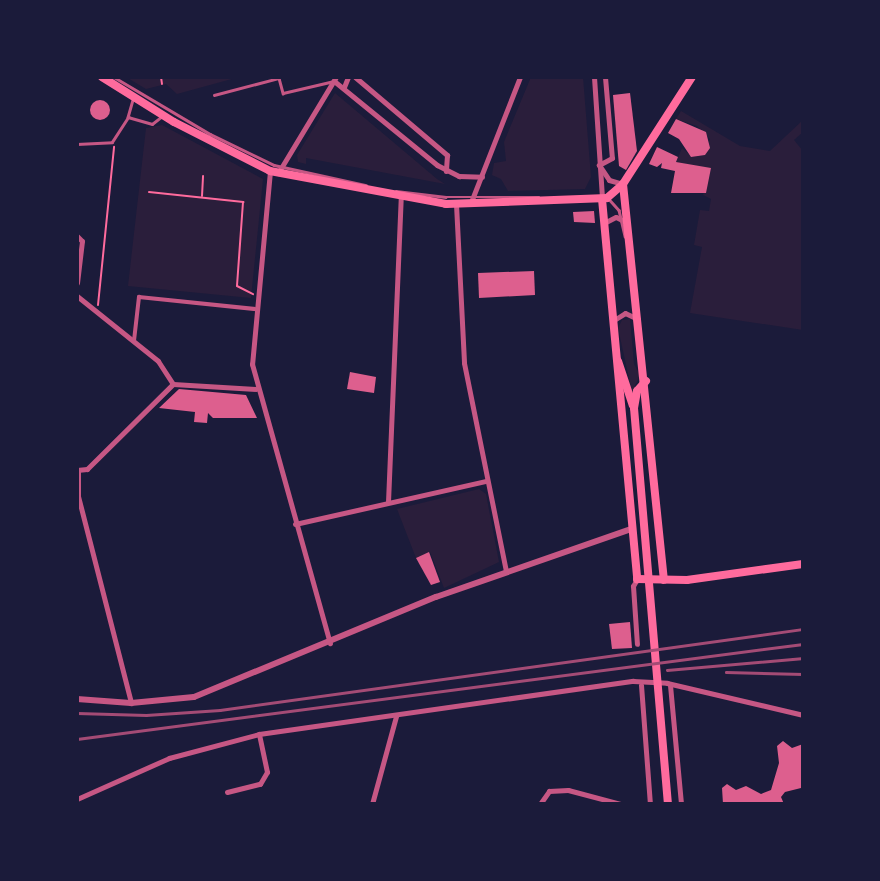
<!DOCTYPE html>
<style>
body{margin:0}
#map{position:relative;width:880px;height:881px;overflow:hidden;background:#1b1b3a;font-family:Ubuntu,sans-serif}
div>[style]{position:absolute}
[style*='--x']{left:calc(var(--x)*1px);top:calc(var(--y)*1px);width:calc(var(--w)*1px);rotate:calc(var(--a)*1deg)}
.green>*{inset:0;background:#2a1e3b}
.building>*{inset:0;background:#dd5f8e}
.round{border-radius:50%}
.path>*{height:2px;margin:-1px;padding:0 1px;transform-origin:1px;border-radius:1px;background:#ff6b9d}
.service>*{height:2.5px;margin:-1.25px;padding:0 1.25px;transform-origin:1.25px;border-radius:1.25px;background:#c65784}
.pedestrian>*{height:3.5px;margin:-1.75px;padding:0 1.75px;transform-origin:1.75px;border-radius:1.75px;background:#c65784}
.minor>*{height:5px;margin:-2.5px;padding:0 2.5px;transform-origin:2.5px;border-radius:2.5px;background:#c65784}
.tertiary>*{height:6px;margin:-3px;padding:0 3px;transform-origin:3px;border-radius:3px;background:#c65784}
.primary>*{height:8px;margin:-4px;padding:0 4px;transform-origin:4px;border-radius:4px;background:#ff6b9d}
.rail>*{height:2.5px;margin:-1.25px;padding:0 1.25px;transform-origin:1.25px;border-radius:1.25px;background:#a44b75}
span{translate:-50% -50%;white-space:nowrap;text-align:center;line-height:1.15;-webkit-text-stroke:7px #1b1b3a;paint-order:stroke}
.frame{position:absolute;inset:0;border:79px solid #1b1b3a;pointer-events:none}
</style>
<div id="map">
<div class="green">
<i style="clip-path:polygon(126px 77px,239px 77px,177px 94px,166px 84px,146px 89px)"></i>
<i style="clip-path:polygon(531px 77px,583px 77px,591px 177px,585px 189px,508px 191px,501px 179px,492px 175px,494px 163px,506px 161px,504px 142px)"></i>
<i style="clip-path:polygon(335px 93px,437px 179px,445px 184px,306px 158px,306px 164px,298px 162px,297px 155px)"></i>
<i style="clip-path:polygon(681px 111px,740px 146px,770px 151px,803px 120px,803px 132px,794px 140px,803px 151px,803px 330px,690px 313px,702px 247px,694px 245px,700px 210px,709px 211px,711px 199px,703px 195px,711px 169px,676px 162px,682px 148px,692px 157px,705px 155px,710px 139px,697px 126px,676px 119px)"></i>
<i style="clip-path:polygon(162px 125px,263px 179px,251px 298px,128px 286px,146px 128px)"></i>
<i style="clip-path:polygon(630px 319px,634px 364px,640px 375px,632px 392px,618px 328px,622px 320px)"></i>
<i style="clip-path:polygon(479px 489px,486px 494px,499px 562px,444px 588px,430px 552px,416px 558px,397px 509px)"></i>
</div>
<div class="building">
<i style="clip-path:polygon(630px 93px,637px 151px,626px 170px,619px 166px,613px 95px)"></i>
<i class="round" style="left:90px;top:100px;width:20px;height:20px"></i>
<i style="clip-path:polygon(676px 119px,706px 132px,710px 148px,705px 155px,691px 157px,679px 139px,668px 133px)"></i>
<i style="clip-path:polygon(657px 147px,678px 157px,676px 162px,711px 168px,706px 193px,671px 193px,675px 171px,661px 168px,662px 163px,657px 167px,649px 164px)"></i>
<i style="clip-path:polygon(594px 211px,595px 223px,574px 222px,573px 212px)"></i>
<i style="clip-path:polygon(534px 271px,535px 295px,479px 298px,478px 273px)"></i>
<i style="clip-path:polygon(350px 372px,376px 377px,374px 393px,347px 389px)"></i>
<i style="clip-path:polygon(179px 389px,246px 395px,257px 418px,213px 418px,208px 413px,207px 423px,194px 422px,195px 412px,159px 408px)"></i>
<i style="clip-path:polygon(429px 552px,440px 582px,431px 585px,416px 558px)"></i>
<i style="clip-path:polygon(630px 622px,632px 648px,612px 649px,609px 624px)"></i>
<i style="clip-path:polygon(783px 741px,792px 748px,803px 744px,801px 788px,785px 792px,781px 797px,784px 804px,723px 804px,722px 788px,727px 784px,736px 790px,746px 786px,761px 794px,771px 790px,779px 763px,777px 746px)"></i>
</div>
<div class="path">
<i style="--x:161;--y:77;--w:7;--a:82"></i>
<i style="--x:149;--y:192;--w:95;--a:6.1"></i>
<i style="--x:243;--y:202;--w:84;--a:94.1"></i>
<i style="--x:237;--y:286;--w:18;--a:27"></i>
<i style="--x:202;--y:196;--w:20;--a:-87"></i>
<i style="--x:98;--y:305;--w:159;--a:-84.2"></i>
</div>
<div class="service">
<i style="--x:114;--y:77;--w:112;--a:30.7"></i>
<i style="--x:210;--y:134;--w:71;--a:25.8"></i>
<i style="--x:274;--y:165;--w:94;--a:12.3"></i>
<i style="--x:214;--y:95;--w:67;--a:-14.7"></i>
<i style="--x:279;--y:78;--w:16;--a:75"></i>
<i style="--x:283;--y:93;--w:52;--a:-13.2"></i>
<i style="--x:133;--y:100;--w:18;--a:106"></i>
<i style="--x:128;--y:117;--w:25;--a:16"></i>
<i style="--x:152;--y:124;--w:11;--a:-38"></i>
<i style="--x:77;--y:144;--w:35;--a:-3"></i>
<i style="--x:112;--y:142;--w:30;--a:-57"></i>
<i style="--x:396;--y:191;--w:50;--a:6.8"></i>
<i style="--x:446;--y:197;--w:93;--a:0"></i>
<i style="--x:609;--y:199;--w:15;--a:48"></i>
<i style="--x:619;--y:210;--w:27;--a:77"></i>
</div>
<div class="pedestrian">
<i style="--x:134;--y:341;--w:44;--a:-83.5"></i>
<i style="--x:139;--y:297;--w:118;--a:5.9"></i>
</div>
<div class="minor">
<i style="--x:355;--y:77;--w:121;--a:40.3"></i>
<i style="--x:447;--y:155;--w:16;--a:94"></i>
<i style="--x:594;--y:77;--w:122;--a:86.2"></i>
<i style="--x:605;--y:77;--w:81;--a:85.1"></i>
<i style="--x:612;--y:158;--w:15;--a:152"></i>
<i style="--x:599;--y:165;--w:18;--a:56"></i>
<i style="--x:609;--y:180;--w:15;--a:16"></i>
<i style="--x:334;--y:81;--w:133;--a:39.2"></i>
<i style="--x:437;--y:165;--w:25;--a:27"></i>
<i style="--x:459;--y:176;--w:23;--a:2"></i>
<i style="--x:344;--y:87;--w:11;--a:-68"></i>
<i style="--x:270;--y:171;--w:194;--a:95.3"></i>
<i style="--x:252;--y:364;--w:290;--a:74.4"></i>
<i style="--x:278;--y:173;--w:112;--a:-58.9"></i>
<i style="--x:471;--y:202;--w:134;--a:-68.6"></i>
<i style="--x:456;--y:204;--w:159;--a:87.1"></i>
<i style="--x:464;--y:363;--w:212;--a:78.6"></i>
<i style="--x:604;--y:223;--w:13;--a:-27"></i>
<i style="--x:616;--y:217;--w:11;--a:27"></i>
<i style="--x:77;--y:236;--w:7;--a:45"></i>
<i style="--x:82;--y:241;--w:42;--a:96.8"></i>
<i style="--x:77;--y:296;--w:104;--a:38.7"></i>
<i style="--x:158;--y:361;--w:27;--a:57"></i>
<i style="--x:614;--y:320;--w:13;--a:-32"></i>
<i style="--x:625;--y:313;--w:14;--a:25"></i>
<i style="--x:173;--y:384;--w:83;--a:3.4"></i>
<i style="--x:77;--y:470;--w:10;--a:-6"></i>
<i style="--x:87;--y:469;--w:121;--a:-44.7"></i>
<i style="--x:78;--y:470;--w:26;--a:90"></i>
<i style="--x:78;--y:496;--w:214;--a:75.6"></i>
<i style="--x:388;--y:502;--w:307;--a:-87.6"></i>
<i style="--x:295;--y:524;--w:196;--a:-12.7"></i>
<i style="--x:637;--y:579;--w:8;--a:120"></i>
<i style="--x:633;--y:586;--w:58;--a:86.1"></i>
<i style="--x:641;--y:685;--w:119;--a:85.7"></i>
<i style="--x:670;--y:685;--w:120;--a:84.7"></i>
<i style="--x:227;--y:792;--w:34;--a:-14"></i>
<i style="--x:260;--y:784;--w:14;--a:-60"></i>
<i style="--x:267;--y:772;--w:39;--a:-102"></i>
<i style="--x:77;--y:799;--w:101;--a:-24"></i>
<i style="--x:169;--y:758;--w:93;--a:-14.9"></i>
<i style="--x:259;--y:734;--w:378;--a:-8.1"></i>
<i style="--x:633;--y:681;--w:34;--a:3"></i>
<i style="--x:667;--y:683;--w:140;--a:13.2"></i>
<i style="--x:372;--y:804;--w:91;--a:-74.7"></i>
<i style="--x:540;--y:804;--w:16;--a:-55"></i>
<i style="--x:549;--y:791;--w:19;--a:-3"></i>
<i style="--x:568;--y:790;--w:55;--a:14.8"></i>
</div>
<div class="tertiary">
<i style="--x:77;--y:699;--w:54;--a:4.2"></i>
<i style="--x:131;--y:703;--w:63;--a:-5.4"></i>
<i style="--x:194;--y:697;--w:262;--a:-22.5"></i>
<i style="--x:436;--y:597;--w:207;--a:-19.2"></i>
</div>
<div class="primary">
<i style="--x:102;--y:77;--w:85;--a:32"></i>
<i style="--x:174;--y:122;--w:108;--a:27"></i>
<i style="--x:270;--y:171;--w:179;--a:10.6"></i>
<i style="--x:446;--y:204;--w:161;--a:-2.1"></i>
<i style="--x:607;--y:198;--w:21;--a:-41"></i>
<i style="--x:623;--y:184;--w:127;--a:-57.2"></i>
<i style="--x:623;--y:184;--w:398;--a:84.1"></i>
<i style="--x:602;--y:199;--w:382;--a:84.7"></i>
<i style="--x:637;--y:579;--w:50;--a:1.1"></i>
<i style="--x:687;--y:580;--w:117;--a:-7.9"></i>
<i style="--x:618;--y:361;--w:47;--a:71.6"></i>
<i style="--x:646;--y:381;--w:13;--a:132"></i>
<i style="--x:637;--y:391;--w:17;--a:100"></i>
<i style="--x:634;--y:408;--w:397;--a:85.1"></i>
</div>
<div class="rail">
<i style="--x:667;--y:670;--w:137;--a:-5"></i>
<i style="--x:726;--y:672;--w:77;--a:1.5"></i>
<i style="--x:77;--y:713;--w:69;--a:1.7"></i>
<i style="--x:146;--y:715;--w:74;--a:-3.9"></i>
<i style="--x:220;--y:710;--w:589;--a:-7.91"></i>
<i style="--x:77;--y:739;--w:732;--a:-7.46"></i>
</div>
<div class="frame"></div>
</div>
